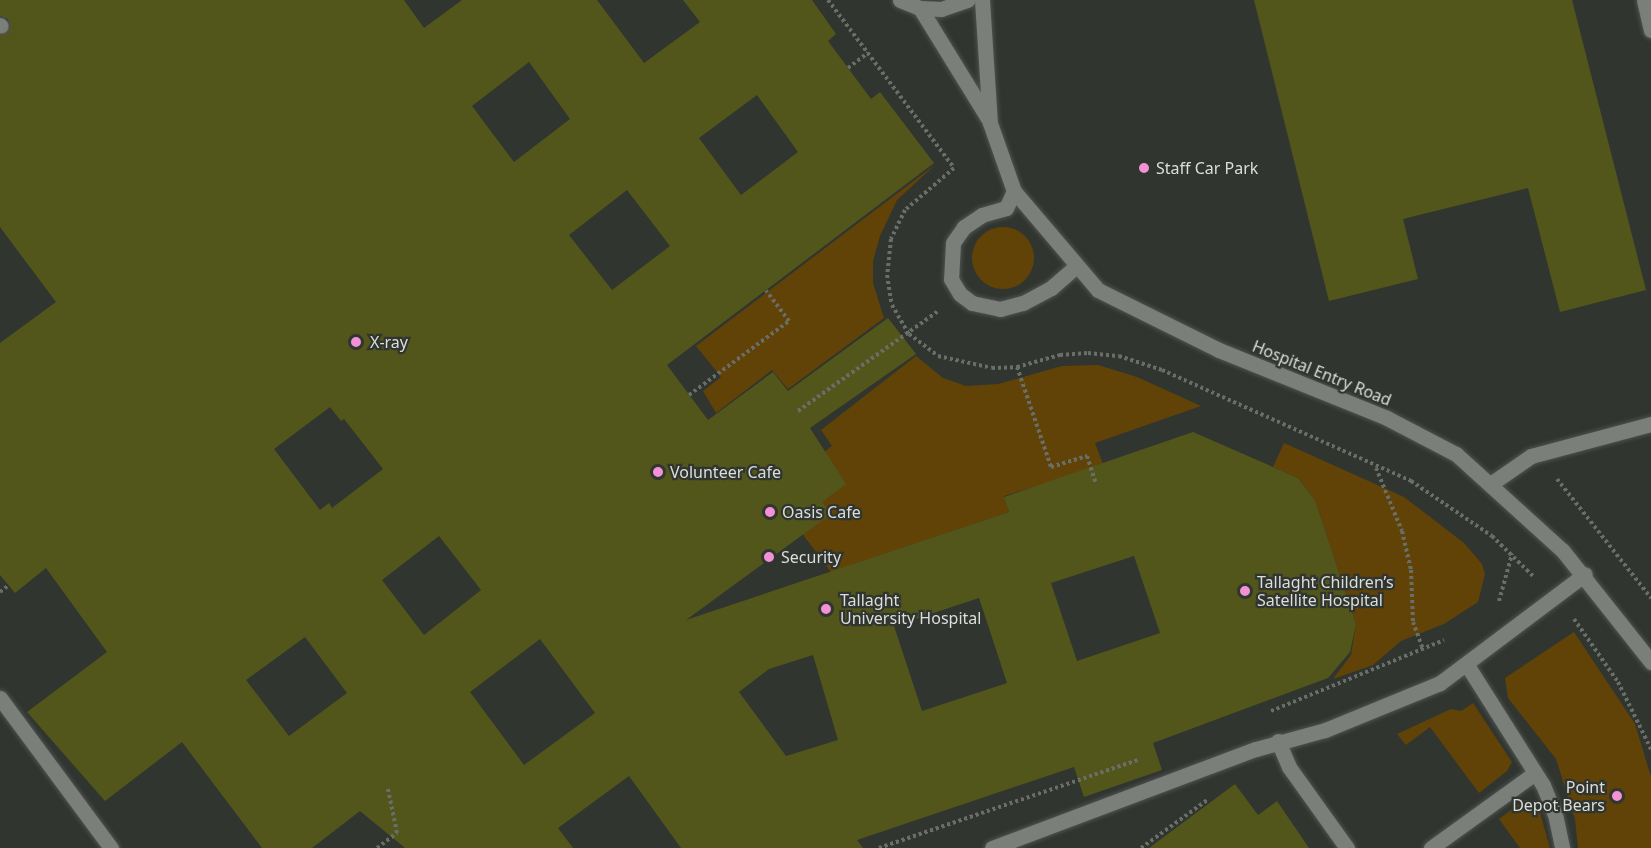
<!DOCTYPE html>
<meta charset="utf-8">
<style>
body{margin:0}
#map{position:relative;width:1651px;height:848px;overflow:hidden;background:#303530;font-family:"Noto Sans",sans-serif}
div>[style]{position:absolute}
[style*='--x']{left:calc(var(--x)*1px);top:calc(var(--y)*1px);width:calc(var(--w)*1px);rotate:calc(var(--a)*1deg)}
.green>*{inset:0;background:#614307}
.round{border-radius:50%}
.building>*{inset:0;background:#53561a}
.path>*{height:4px;margin-top:-2px;transform-origin:0;background:repeating-linear-gradient(90deg,#696e69 0 3px,transparent 0 6px)}
.roads{filter:drop-shadow(0 0 2px #4f524f) drop-shadow(0 0 2px #4f524f)}
.lane>*{height:15px;margin:-7.5px;padding:0 7.5px;transform-origin:7.5px;border-radius:7.5px;background:#7a7f7a}
.dots>*{width:16px;height:16px;translate:-50% -50%;box-sizing:border-box;border:3px solid #303530;border-radius:50%}
span{translate:-50% -50%;white-space:nowrap;text-align:center;line-height:1.15;-webkit-text-stroke:4.5px #303530;paint-order:stroke}
.poi-label{font-size:16px;color:#dbdedb}
.left{translate:0 -50%;text-align:left}
.right{translate:-100% -50%;text-align:right}
.street-label{font-size:16px;color:#dbdedb}
</style>
<div id="map">
<div class="green">
<i style="clip-path:polygon(936px 164px,897px 200px,880px 236px,873px 261px,873px 283px,884px 318px,788px 389px,772px 370px,716px 413px,703px 391px,721px 377px,696px 346px)"></i>
<i class="round" style="left:972px;top:227px;width:62px;height:62px"></i>
<i style="clip-path:polygon(916px 356px,943px 378px,966px 386px,998px 384px,1062px 366px,1098px 365px,1137px 377px,1201px 406px,1095px 443px,1109px 480px,1062px 478px,1004px 496px,1009px 512px,831px 572px,771px 492px,832px 446px,821px 430px)"></i>
<i style="clip-path:polygon(1284px 443px,1404px 497px,1464px 543px,1482px 564px,1485px 574px,1478px 602px,1444px 624px,1401px 641px,1373px 665px,1333px 679px,1351px 655px,1356px 624px,1315px 500px,1298px 478px,1273px 467px)"></i>
<i style="clip-path:polygon(1574px 632px,1635px 724px,1651px 777px,1651px 848px,1578px 848px,1575px 819px,1556px 759px,1508px 698px,1505px 678px)"></i>
<i style="clip-path:polygon(1473px 703px,1512px 762px,1507px 771px,1479px 793px,1430px 727px,1406px 745px,1397px 734px,1451px 709px,1461px 711px)"></i>
<i style="clip-path:polygon(1524px 800px,1537px 802px,1550px 848px,1520px 848px,1499px 819px)"></i>
</div>
<div class="building">
<i style="clip-path:polygon(evenodd,0 0,404px 0,424px 28px,462px 0,597px 0,644px 63px,700px 22px,683px 0,812px 0,836px 34px,828px 41px,871px 99px,880px 92px,934px 163px,667px 365px,708px 420px,773px 372px,788px 391px,888px 318px,916px 354px,810px 428px,846px 484px,822px 502px,831px 514px,686px 620px,1009px 512px,1004px 497px,1193px 432px,1298px 478px,1315px 500px,1356px 624px,1350px 652px,1328px 678px,1153px 743px,1162px 770px,1084px 797px,1074px 767px,857px 840px,863px 848px,681px 848px,629px 776px,558px 828px,573px 848px,405px 848px,360px 811px,312px 848px,262px 848px,182px 742px,105px 801px,27px 712px,107px 652px,46px 568px,15px 593px,0 575px,0 343px,56px 302px,0 227px,0 35px,10px 28px,8px 19px,0 16px,0 0,529px 62px,570px 119px,514px 162px,472px 106px,529px 62px,0 0,757px 95px,798px 152px,741px 195px,699px 138px,757px 95px,0 0,627px 190px,670px 246px,612px 290px,569px 235px,627px 190px,0 0,330px 407px,341px 421px,344px 419px,383px 469px,332px 508px,329px 503px,320px 510px,274px 449px,330px 407px,0 0,439px 536px,481px 590px,424px 635px,382px 580px,439px 536px,0 0,1134px 556px,1160px 633px,1077px 661px,1051px 583px,1134px 556px,0 0,979px 598px,1007px 683px,922px 711px,894px 626px,979px 598px,0 0,305px 637px,347px 693px,289px 736px,246px 680px,305px 637px,0 0,540px 639px,595px 713px,524px 765px,470px 692px,540px 639px,0 0,813px 655px,838px 740px,786px 756px,739px 692px,769px 669px,813px 655px)"></i>
<i style="clip-path:polygon(1254px 0,1572px 0,1646px 290px,1560px 312px,1528px 188px,1403px 219px,1418px 279px,1329px 301px)"></i>
<i style="clip-path:polygon(1235px 784px,1258px 815px,1277px 801px,1309px 848px,1149px 848px)"></i>
</div>
<div class="path">
<i style="--x:828;--y:0;--w:210;--a:53.1"></i>
<i style="--x:954;--y:168;--w:65;--a:139.4"></i>
<i style="--x:905;--y:210;--w:32;--a:116"></i>
<i style="--x:891;--y:239;--w:36;--a:96"></i>
<i style="--x:887;--y:275;--w:30;--a:81"></i>
<i style="--x:892;--y:305;--w:34;--a:60"></i>
<i style="--x:909;--y:334;--w:36;--a:37"></i>
<i style="--x:938;--y:356;--w:55;--a:12.5"></i>
<i style="--x:992;--y:368;--w:25;--a:-2"></i>
<i style="--x:1017;--y:367;--w:45;--a:-15.6"></i>
<i style="--x:1060;--y:355;--w:28;--a:-4"></i>
<i style="--x:1088;--y:353;--w:31;--a:6"></i>
<i style="--x:1119;--y:356;--w:45;--a:18"></i>
<i style="--x:1162;--y:370;--w:273;--a:24"></i>
<i style="--x:1411;--y:481;--w:98;--a:34.2"></i>
<i style="--x:1492;--y:536;--w:57;--a:44.3"></i>
<i style="--x:848;--y:68;--w:25;--a:-37"></i>
<i style="--x:1017;--y:367;--w:106;--a:71.2"></i>
<i style="--x:1051;--y:467;--w:38;--a:-17"></i>
<i style="--x:1087;--y:456;--w:29;--a:72"></i>
<i style="--x:689;--y:395;--w:124;--a:-36.5"></i>
<i style="--x:789;--y:321;--w:38;--a:-127"></i>
<i style="--x:798;--y:411;--w:172;--a:-35.5"></i>
<i style="--x:1376;--y:468;--w:68;--a:67.6"></i>
<i style="--x:1402;--y:531;--w:40;--a:77"></i>
<i style="--x:1411;--y:570;--w:52;--a:87.8"></i>
<i style="--x:1413;--y:622;--w:30;--a:70"></i>
<i style="--x:1557;--y:479;--w:152;--a:51.7"></i>
<i style="--x:0;--y:592;--w:11;--a:-38"></i>
<i style="--x:1499;--y:601;--w:49;--a:-74.5"></i>
<i style="--x:1574;--y:619;--w:77;--a:55.1"></i>
<i style="--x:1618;--y:682;--w:75;--a:63.8"></i>
<i style="--x:1271;--y:711;--w:187;--a:-22.3"></i>
<i style="--x:377;--y:848;--w:25;--a:-37"></i>
<i style="--x:397;--y:833;--w:45;--a:-101.6"></i>
<i style="--x:879;--y:848;--w:273;--a:-18.8"></i>
<i style="--x:1141;--y:848;--w:82;--a:-36"></i>
</div>
<div class="roads">
<div class="lane">
<i style="--x:900;--y:0;--w:22;--a:22"></i>
<i style="--x:920;--y:8;--w:21;--a:3"></i>
<i style="--x:941;--y:9;--w:28;--a:-19"></i>
<i style="--x:982;--y:0;--w:123;--a:86.3"></i>
<i style="--x:990;--y:123;--w:72;--a:70.6"></i>
<i style="--x:1014;--y:191;--w:130;--a:49.7"></i>
<i style="--x:1098;--y:290;--w:135;--a:26.4"></i>
<i style="--x:1219;--y:350;--w:181;--a:22"></i>
<i style="--x:1387;--y:418;--w:78;--a:27.6"></i>
<i style="--x:1456;--y:454;--w:144;--a:42.2"></i>
<i style="--x:1563;--y:551;--w:142;--a:51.6"></i>
<i style="--x:1644;--y:0;--w:31;--a:77"></i>
<i style="--x:920;--y:8;--w:132;--a:58.4"></i>
<i style="--x:0;--y:25;--w:1;--a:45"></i>
<i style="--x:1014;--y:191;--w:19;--a:115"></i>
<i style="--x:1006;--y:208;--w:25;--a:164"></i>
<i style="--x:982;--y:215;--w:22;--a:146"></i>
<i style="--x:964;--y:227;--w:19;--a:125"></i>
<i style="--x:953;--y:243;--w:36;--a:93"></i>
<i style="--x:951;--y:279;--w:17;--a:59"></i>
<i style="--x:960;--y:294;--w:15;--a:37"></i>
<i style="--x:972;--y:303;--w:29;--a:12"></i>
<i style="--x:1000;--y:309;--w:24;--a:-15"></i>
<i style="--x:1023;--y:303;--w:32;--a:-28"></i>
<i style="--x:1051;--y:288;--w:33;--a:-41"></i>
<i style="--x:1492;--y:483;--w:47;--a:-34.7"></i>
<i style="--x:1531;--y:456;--w:124;--a:-14.9"></i>
<i style="--x:1467;--y:665;--w:142;--a:57.7"></i>
<i style="--x:1543;--y:785;--w:31;--a:68"></i>
<i style="--x:1555;--y:814;--w:35;--a:78"></i>
<i style="--x:0;--y:698;--w:187;--a:53.5"></i>
<i style="--x:1278;--y:741;--w:28;--a:67"></i>
<i style="--x:1289;--y:767;--w:100;--a:54.4"></i>
<i style="--x:992;--y:848;--w:282;--a:-20.6"></i>
<i style="--x:1256;--y:749;--w:72;--a:-15.4"></i>
<i style="--x:1325;--y:730;--w:124;--a:-22.2"></i>
<i style="--x:1440;--y:683;--w:181;--a:-36.9"></i>
<i style="--x:1431;--y:848;--w:128;--a:-35.8"></i>
</div>
</div>
<div class="dots">
<i style="left:1144px;top:168px;background:#f391d5"></i>
<i style="left:356px;top:342px;background:#f391d5"></i>
<i style="left:658px;top:472px;background:#f391d5"></i>
<i style="left:770px;top:512px;background:#f391d5"></i>
<i style="left:769px;top:557px;background:#f391d5"></i>
<i style="left:1245px;top:591px;background:#f391d5"></i>
<i style="left:826px;top:609px;background:#f391d5"></i>
<i style="left:1617px;top:796px;background:#f391d5"></i>
</div>
<div class="poi-label">
<span class="left" style="left:1156px;top:168px">Staff Car Park</span>
<span class="left" style="left:370px;top:342px">X-ray</span>
<span class="left" style="left:670px;top:472px">Volunteer Cafe</span>
<span class="left" style="left:782px;top:512px">Oasis Cafe</span>
<span class="left" style="left:781px;top:557px">Security</span>
<span class="left" style="left:1257px;top:591px">Tallaght Children’s<br>Satellite Hospital</span>
<span class="left" style="left:840px;top:609px">Tallaght<br>University Hospital</span>
<span class="right" style="left:1605px;top:796px">Point<br>Depot Bears</span>
</div>
<div class="street-label">
<span style="left:1322px;top:373px;rotate:22deg">Hospital Entry Road</span>
</div>
</div>
